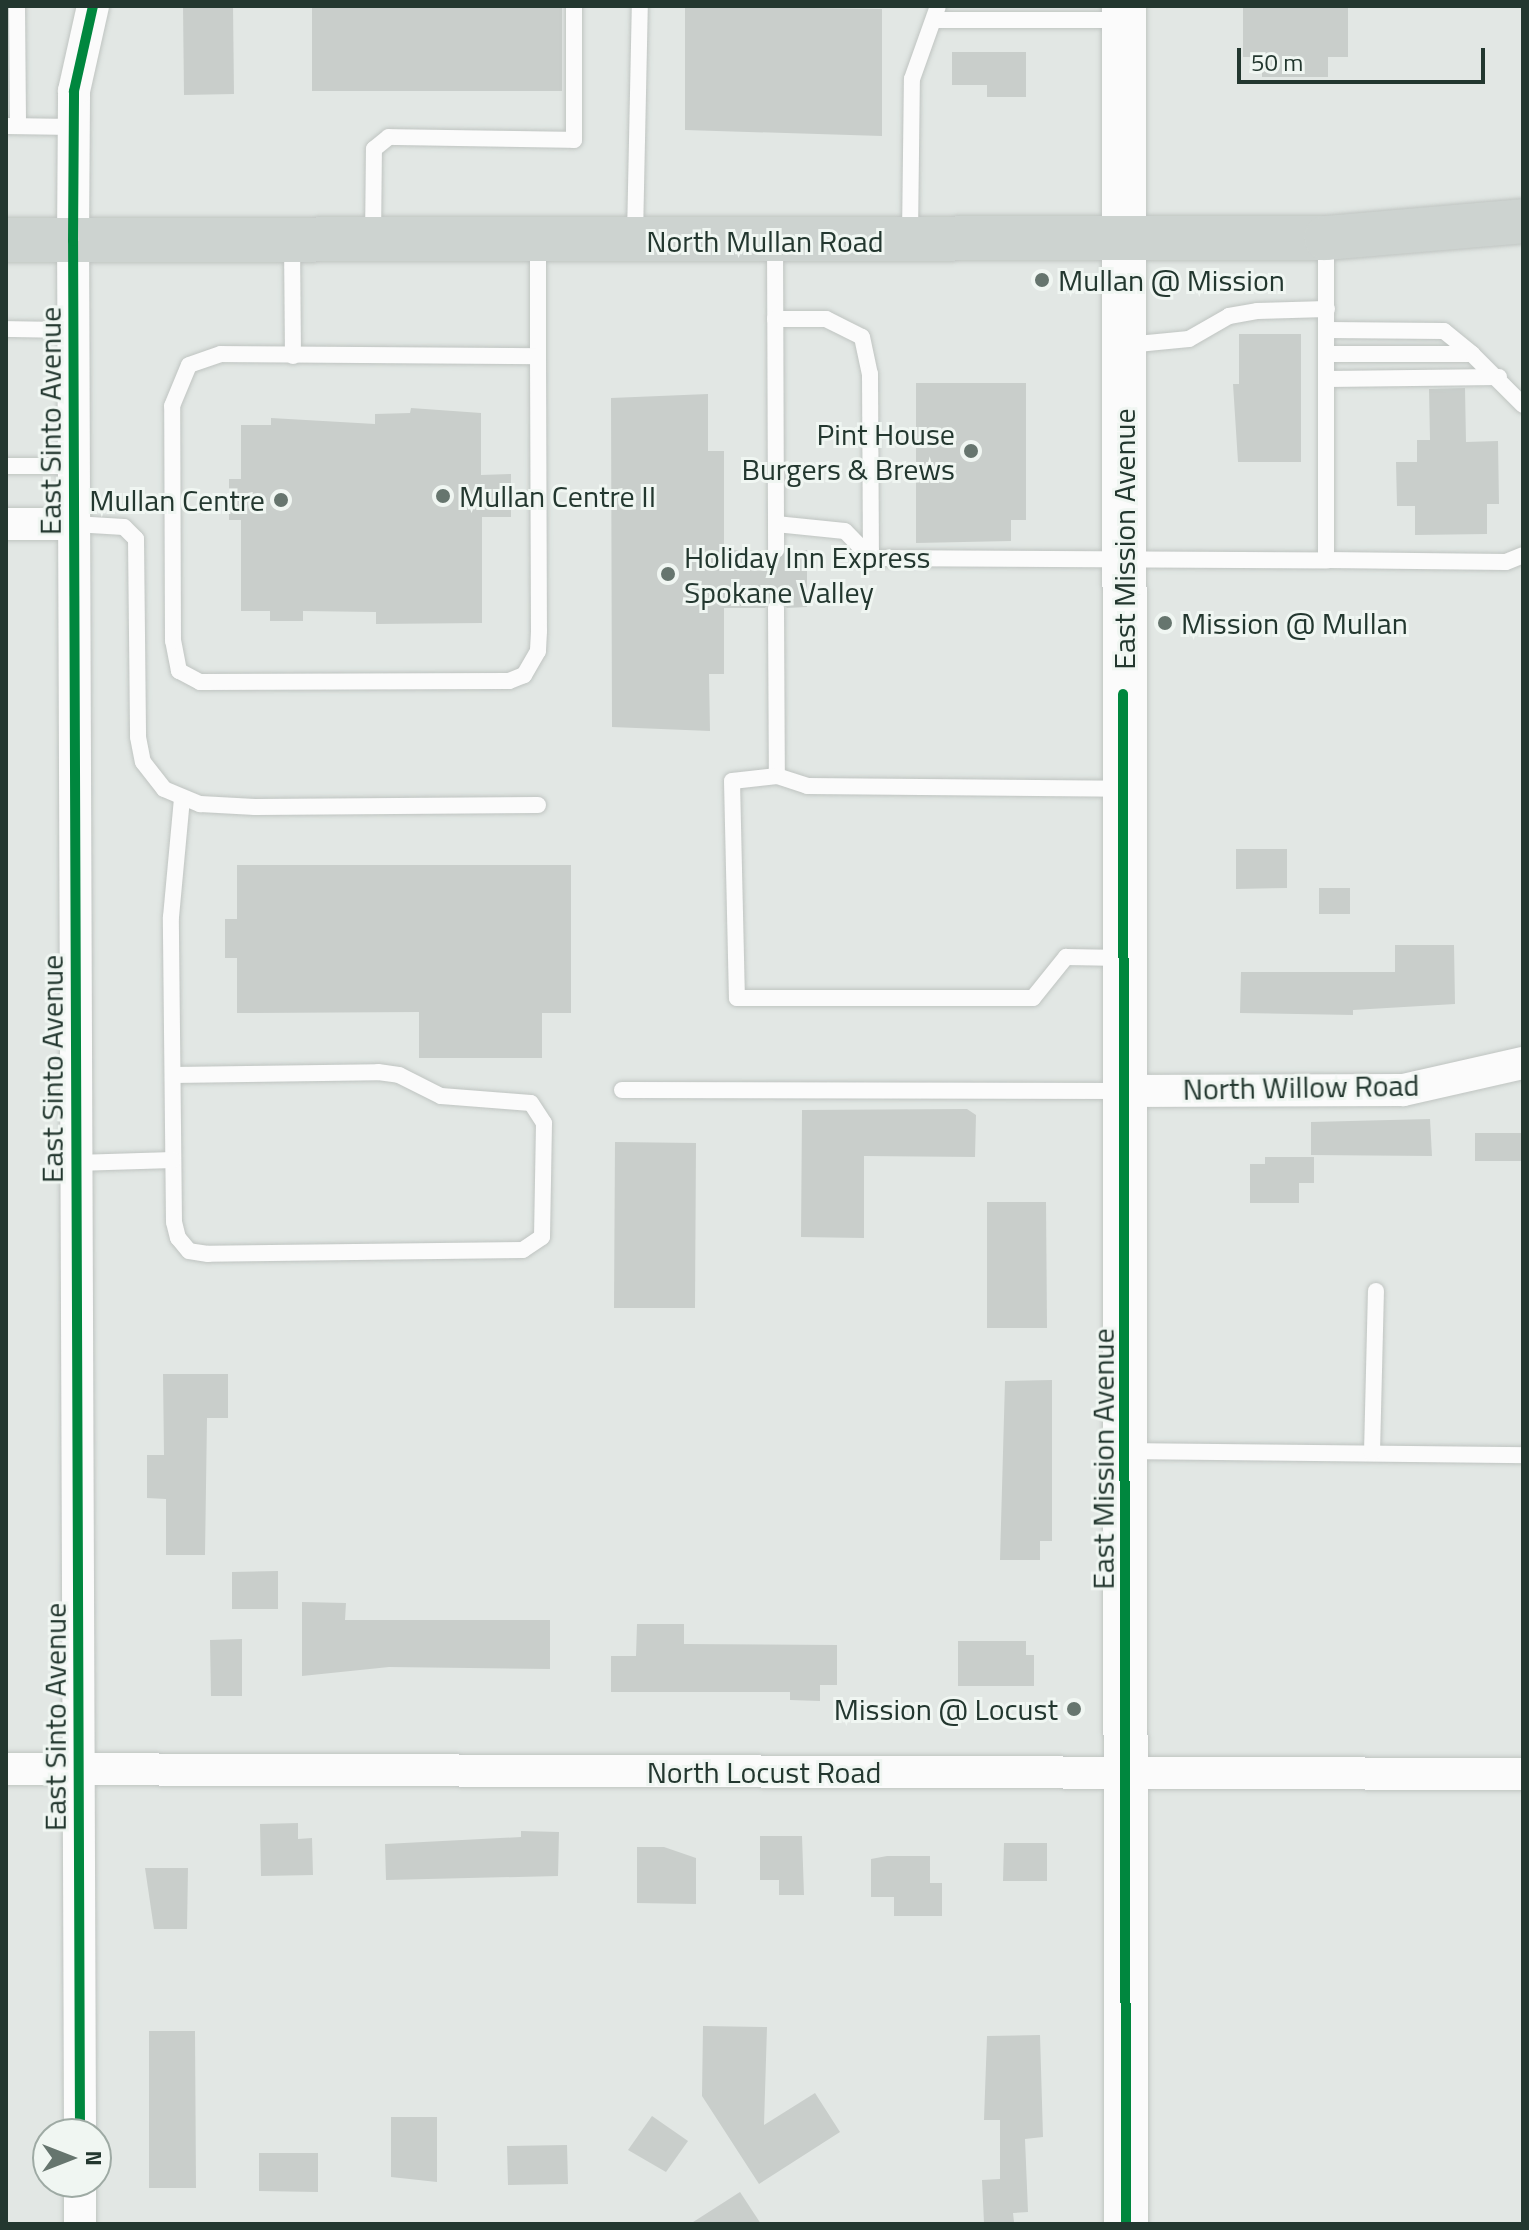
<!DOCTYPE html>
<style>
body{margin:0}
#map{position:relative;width:1529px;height:2230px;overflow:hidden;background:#e2e7e4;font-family:"Titillium Web",sans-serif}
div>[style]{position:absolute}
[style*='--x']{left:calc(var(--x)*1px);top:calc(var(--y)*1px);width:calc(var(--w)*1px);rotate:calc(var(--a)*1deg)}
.building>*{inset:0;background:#c9cecb}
.roads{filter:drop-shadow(0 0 2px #bfc4c1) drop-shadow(0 0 2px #bfc4c1)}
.lane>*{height:16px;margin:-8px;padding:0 8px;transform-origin:8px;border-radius:8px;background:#fbfbfb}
.street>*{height:32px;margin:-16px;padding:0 16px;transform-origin:16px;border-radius:16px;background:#fbfbfb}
.secondary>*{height:44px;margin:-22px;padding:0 22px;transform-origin:22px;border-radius:22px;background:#fbfbfb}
.primary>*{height:44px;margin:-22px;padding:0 22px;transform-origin:22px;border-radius:22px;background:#cdd3d0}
.cycleway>*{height:10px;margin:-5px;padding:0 5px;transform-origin:5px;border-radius:5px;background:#00873e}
.dots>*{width:22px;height:22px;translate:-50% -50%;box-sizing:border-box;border:4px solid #f0f6f2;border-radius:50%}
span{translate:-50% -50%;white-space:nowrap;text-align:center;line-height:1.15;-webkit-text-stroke:6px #f0f6f2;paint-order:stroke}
.street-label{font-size:30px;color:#23372f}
.poi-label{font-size:30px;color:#23372f}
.left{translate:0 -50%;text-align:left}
.right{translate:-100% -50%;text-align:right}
.frame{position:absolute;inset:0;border:8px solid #23372f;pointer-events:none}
.north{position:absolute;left:32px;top:2118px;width:80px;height:80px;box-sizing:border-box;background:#f0f6f2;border:2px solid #9eaaa4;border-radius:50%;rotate:90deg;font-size:22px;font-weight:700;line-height:32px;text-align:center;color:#23372f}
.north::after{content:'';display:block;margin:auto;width:28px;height:36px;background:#66756e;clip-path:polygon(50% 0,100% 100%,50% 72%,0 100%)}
.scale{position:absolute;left:1237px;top:48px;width:248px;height:36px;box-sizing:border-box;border:4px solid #23372f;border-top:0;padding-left:10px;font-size:24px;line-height:28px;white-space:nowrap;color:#23372f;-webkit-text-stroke:6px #f0f6f2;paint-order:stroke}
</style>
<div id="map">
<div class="building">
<i style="clip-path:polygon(183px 6px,233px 6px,234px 94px,184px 95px)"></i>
<i style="clip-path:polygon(312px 6px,562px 6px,562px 91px,312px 91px)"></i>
<i style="clip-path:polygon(685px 6px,882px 9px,882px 136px,685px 130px)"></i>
<i style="clip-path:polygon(1243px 6px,1348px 6px,1348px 57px,1328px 57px,1328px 77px,1262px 77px,1262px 57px,1243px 57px)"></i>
<i style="clip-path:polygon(952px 52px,1026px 52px,1026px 97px,987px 97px,987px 85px,952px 85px)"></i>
<i style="clip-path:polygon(1239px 334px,1301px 334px,1301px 462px,1238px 462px,1233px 384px,1239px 384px)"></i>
<i style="clip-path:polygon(916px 383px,1026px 383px,1026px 520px,1011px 520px,1011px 541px,916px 543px)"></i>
<i style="clip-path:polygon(1465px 388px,1466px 442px,1498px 441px,1499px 504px,1487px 504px,1487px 534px,1415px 535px,1415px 506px,1397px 506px,1396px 462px,1417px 462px,1417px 440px,1430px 440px,1429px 389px)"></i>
<i style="clip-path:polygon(708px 394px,708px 451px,724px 451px,724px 550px,765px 550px,775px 561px,787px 550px,807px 550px,807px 607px,787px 608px,775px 597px,765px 608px,724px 608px,724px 674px,709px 674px,710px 731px,612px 727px,611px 398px)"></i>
<i style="clip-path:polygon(411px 408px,481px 413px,481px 475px,511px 474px,511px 517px,482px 517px,482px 623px,376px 624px,376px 612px,303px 611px,303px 621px,270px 621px,270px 611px,241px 611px,241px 520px,229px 520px,229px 479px,241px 479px,241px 425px,271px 425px,271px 418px,375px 424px,375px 414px,410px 413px)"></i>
<i style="clip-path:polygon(1236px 849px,1287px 849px,1287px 888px,1236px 889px)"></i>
<i style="clip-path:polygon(237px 865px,571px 865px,571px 1013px,542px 1013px,542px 1058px,419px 1058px,419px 1012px,237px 1013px,237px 958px,225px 958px,225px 919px,237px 919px)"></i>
<i style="clip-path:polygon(1319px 888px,1350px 888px,1350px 914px,1319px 914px)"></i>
<i style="clip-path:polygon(1395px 945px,1454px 945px,1455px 1004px,1353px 1010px,1353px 1015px,1240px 1013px,1241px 972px,1395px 972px)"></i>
<i style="clip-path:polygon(967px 1109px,976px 1115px,975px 1157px,864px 1156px,864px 1238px,801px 1237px,802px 1110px)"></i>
<i style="clip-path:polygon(1430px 1119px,1432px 1156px,1311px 1155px,1311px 1122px)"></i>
<i style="clip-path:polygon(1475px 1133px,1523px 1133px,1523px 1161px,1475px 1161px)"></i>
<i style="clip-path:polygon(615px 1142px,696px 1143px,695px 1308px,614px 1308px)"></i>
<i style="clip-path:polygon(1265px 1157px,1314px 1157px,1314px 1183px,1299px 1183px,1299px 1203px,1250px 1203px,1250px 1164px,1265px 1164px)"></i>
<i style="clip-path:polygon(987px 1202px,1046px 1202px,1047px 1328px,987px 1328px)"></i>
<i style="clip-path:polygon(163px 1374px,228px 1374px,228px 1418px,207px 1418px,205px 1555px,166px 1555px,166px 1499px,147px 1498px,147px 1455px,164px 1455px)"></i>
<i style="clip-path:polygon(1052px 1380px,1052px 1541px,1040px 1541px,1040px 1560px,1000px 1560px,1005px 1381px)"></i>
<i style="clip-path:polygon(278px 1571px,278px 1609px,232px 1609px,232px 1572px)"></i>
<i style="clip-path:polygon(302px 1602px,346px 1603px,345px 1620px,550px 1620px,550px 1669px,389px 1667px,302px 1676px)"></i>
<i style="clip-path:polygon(637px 1624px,684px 1624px,684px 1644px,837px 1645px,837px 1685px,820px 1685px,820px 1701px,790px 1700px,790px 1692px,611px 1692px,611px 1656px,636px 1656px)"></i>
<i style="clip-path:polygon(242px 1639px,242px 1696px,211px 1696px,210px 1640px)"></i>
<i style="clip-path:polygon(958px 1641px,1026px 1641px,1026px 1655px,1034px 1655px,1034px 1686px,958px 1686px)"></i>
<i style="clip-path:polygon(298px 1823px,298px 1839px,312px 1838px,313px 1875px,261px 1876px,260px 1824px)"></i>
<i style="clip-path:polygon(521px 1831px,559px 1832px,558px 1876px,386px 1880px,385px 1844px,521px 1837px)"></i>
<i style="clip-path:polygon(760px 1836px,802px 1836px,804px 1895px,779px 1895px,779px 1880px,760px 1880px)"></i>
<i style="clip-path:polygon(1004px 1843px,1047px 1843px,1047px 1881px,1003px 1881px)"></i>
<i style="clip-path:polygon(637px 1847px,664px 1847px,696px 1858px,696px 1904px,637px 1903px)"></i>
<i style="clip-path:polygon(887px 1856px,930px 1856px,930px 1883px,942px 1883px,942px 1916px,894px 1916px,894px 1897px,871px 1897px,871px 1859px)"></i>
<i style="clip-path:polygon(145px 1868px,188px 1868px,187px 1929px,154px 1929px)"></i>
<i style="clip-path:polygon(703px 2026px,767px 2027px,764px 2125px,815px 2093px,840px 2132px,759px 2184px,702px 2096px)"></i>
<i style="clip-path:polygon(149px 2031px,195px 2031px,196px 2188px,149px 2188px)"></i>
<i style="clip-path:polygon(1040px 2035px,1043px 2137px,1025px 2139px,1028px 2212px,1013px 2213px,1014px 2222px,984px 2223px,982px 2180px,1000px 2179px,1000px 2120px,984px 2120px,987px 2036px)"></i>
<i style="clip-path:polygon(652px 2116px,688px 2141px,666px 2172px,628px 2150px)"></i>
<i style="clip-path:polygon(391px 2117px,437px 2117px,437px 2182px,391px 2177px)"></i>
<i style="clip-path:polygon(567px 2145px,568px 2184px,508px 2185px,507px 2146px)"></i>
<i style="clip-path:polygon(259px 2153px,318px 2153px,318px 2192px,259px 2191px)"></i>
<i style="clip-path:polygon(740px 2192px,761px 2224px,690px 2224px)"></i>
</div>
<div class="roads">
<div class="lane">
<i style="--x:17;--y:6;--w:120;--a:89.5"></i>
<i style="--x:934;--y:20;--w:188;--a:0"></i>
<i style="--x:6;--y:126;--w:68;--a:0.8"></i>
<i style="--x:910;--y:235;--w:156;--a:-89.3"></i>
<i style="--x:912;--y:79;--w:77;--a:-70.4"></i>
<i style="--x:635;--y:236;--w:230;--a:-88.8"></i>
<i style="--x:373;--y:240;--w:91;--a:-89.4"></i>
<i style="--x:374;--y:149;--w:19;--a:-39"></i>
<i style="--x:389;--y:137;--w:185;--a:0.9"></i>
<i style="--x:574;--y:140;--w:134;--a:-90"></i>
<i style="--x:775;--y:241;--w:309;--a:89.8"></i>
<i style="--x:292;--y:243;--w:113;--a:89.5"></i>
<i style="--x:538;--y:243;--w:113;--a:90"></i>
<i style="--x:775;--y:319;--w:51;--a:0"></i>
<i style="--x:826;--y:319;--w:40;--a:26.6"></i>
<i style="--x:862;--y:337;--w:38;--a:78"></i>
<i style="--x:870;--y:374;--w:184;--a:89.7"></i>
<i style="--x:6;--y:329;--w:67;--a:0.9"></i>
<i style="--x:1327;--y:330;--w:117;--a:0.5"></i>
<i style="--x:1444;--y:331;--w:36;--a:39"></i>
<i style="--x:1127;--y:345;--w:62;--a:-5.5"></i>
<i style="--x:1189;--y:339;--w:46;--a:-29.9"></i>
<i style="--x:1229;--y:316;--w:28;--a:-10"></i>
<i style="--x:1257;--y:311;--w:70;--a:-1.6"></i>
<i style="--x:221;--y:354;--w:317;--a:0.4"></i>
<i style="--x:538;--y:356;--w:275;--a:89.8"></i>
<i style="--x:539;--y:631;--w:20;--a:93"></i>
<i style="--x:538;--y:651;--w:28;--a:120"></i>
<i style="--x:524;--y:675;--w:16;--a:158"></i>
<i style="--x:509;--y:681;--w:309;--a:179.8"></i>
<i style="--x:200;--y:682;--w:24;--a:-152"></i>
<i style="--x:179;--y:671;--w:31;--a:-101"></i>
<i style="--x:173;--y:641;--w:235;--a:-90.2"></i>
<i style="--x:172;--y:406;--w:44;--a:-67.5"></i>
<i style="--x:189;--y:365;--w:34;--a:-19"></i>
<i style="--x:1328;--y:354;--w:144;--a:0"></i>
<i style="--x:1472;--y:354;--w:72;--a:45"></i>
<i style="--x:1328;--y:379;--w:171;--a:-0.7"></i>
<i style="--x:6;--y:466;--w:69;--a:0"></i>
<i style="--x:74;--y:524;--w:50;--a:3.4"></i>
<i style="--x:124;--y:527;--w:17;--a:45"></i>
<i style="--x:136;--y:539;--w:198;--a:89.4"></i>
<i style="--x:138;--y:737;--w:25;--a:79"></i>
<i style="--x:143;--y:762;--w:34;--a:52"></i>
<i style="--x:164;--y:789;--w:39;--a:23"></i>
<i style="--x:200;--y:804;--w:55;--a:3.1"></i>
<i style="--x:255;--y:807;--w:283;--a:-0.4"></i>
<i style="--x:776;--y:524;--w:69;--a:5.8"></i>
<i style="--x:845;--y:531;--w:37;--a:46"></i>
<i style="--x:871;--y:558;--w:455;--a:0.3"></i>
<i style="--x:1326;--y:560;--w:320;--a:-90"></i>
<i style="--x:1326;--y:560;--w:180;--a:0.6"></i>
<i style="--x:1506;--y:562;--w:18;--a:-22"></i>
<i style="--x:776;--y:608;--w:168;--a:89.7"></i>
<i style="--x:777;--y:776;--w:32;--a:18"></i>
<i style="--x:807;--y:786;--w:315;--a:0.5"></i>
<i style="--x:777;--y:776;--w:45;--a:173.7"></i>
<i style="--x:732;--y:781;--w:217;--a:88.7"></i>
<i style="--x:737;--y:998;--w:296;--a:0"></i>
<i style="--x:1033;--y:998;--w:53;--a:-51.2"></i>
<i style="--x:1066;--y:957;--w:56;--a:1"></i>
<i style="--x:173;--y:1075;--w:205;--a:-0.8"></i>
<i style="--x:378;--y:1072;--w:21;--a:8"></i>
<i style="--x:399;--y:1075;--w:47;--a:26.6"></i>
<i style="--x:441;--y:1096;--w:90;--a:4.4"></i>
<i style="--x:531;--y:1103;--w:24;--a:57"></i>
<i style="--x:544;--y:1123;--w:114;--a:91"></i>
<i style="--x:542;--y:1237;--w:23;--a:146"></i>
<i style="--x:523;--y:1250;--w:315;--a:179.3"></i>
<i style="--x:208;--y:1254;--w:19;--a:-171"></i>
<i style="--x:189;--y:1251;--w:17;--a:-130"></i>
<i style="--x:178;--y:1238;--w:16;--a:-104"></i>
<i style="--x:174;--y:1222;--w:305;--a:-90.6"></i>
<i style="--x:171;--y:917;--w:120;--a:-84.7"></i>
<i style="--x:622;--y:1090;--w:502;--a:0.11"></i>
<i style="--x:76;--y:1163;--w:97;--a:-1.8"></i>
<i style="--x:1129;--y:1451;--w:394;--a:0.6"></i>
<i style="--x:1372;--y:1453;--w:162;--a:-88.6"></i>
</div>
<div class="street">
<i style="--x:6;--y:524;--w:68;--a:0"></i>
<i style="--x:1125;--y:1091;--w:278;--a:-0.2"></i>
<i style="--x:1403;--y:1090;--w:123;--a:-12.7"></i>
<i style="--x:6;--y:1769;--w:1517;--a:0.19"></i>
<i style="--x:80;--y:2134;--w:1893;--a:-90.21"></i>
<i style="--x:73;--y:241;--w:150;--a:-89.6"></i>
<i style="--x:74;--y:91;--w:87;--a:-77.4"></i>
<i style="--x:80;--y:2182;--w:42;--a:90"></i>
</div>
<div class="secondary">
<i style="--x:1124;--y:6;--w:2218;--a:89.95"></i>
</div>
<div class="primary">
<i style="--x:6;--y:240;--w:1320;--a:-0.09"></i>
<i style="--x:1326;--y:238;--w:198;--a:-4.9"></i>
</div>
</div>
<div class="cycleway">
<i style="--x:1123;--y:694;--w:1530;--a:89.89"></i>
<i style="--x:80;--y:2134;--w:1893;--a:-90.21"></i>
<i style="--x:73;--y:241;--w:150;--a:-89.6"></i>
<i style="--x:74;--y:91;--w:87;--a:-77.4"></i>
</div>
<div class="dots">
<i style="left:1042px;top:280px;background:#66756e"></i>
<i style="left:971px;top:451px;background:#66756e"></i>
<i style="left:443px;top:496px;background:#66756e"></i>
<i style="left:281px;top:500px;background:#66756e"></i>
<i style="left:668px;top:574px;background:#66756e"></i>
<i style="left:1165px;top:623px;background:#66756e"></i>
<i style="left:1074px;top:1709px;background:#66756e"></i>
</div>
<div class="street-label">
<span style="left:765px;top:241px">North Mullan Road</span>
<span style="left:50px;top:421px;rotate:-90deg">East Sinto Avenue</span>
<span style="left:1124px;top:539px;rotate:-90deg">East Mission Avenue</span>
<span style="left:52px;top:1069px;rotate:-90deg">East Sinto Avenue</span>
<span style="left:1301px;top:1087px;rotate:-1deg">North Willow Road</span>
<span style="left:1103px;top:1459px;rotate:-90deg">East Mission Avenue</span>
<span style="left:55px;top:1717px;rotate:-90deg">East Sinto Avenue</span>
<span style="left:764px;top:1772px">North Locust Road</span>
</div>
<div class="poi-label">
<span class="left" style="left:1058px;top:280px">Mullan @ Mission</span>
<span class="right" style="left:955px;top:451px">Pint House<br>Burgers &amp; Brews</span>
<span class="left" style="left:459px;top:496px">Mullan Centre II</span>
<span class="right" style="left:265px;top:500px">Mullan Centre</span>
<span class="left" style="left:684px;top:574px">Holiday Inn Express<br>Spokane Valley</span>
<span class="left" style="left:1181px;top:623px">Mission @ Mullan</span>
<span class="right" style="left:1058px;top:1709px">Mission @ Locust</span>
</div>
<div class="frame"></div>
<div class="north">N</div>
<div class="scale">50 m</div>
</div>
